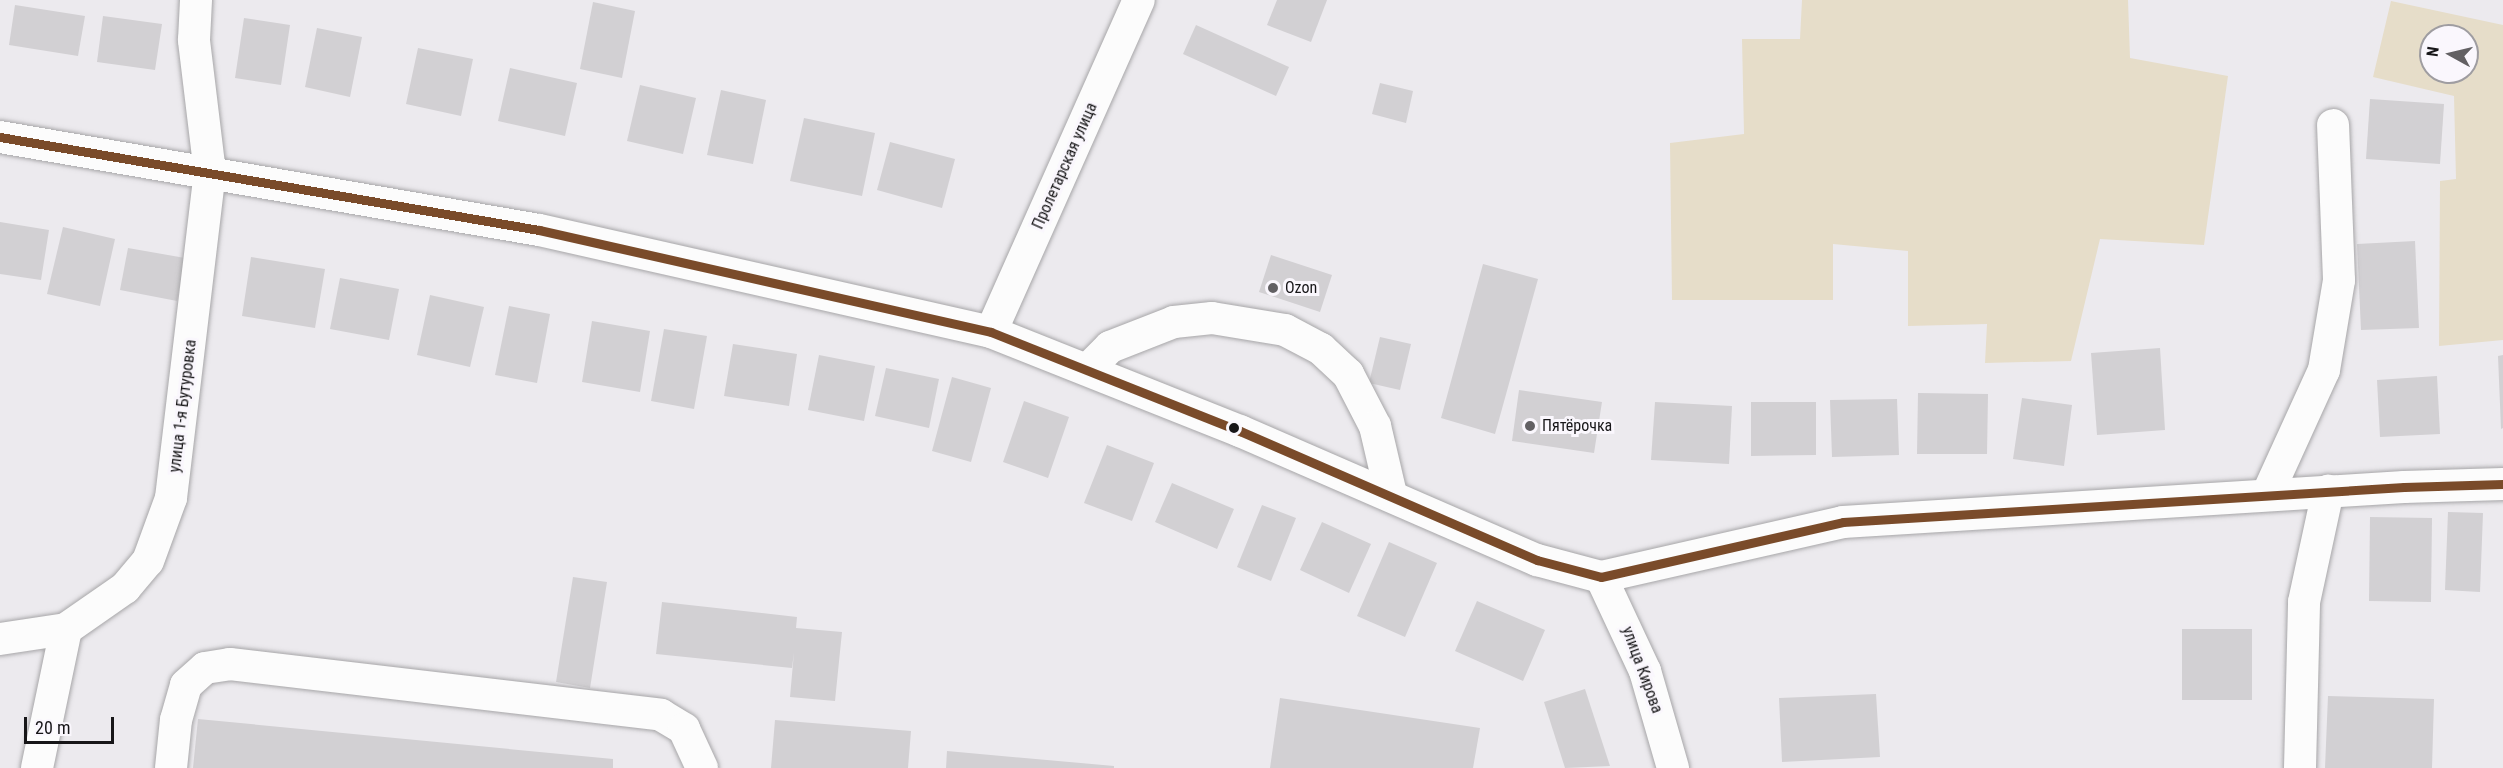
<!DOCTYPE html>
<meta charset="utf-8">
<style>
body{margin:0}
#map{position:relative;width:2503px;height:768px;overflow:hidden;background:#eceaee;font-family:"Roboto Condensed",sans-serif}
div>[style]{position:absolute}
[style*='--x']{left:calc(var(--x)*1px);top:calc(var(--y)*1px);width:calc(var(--w)*1px);rotate:calc(var(--a)*1deg)}
.green>*{inset:0;background:#e6ddc9}
.building>*{inset:0;background:#d2d0d3}
.roads{filter:drop-shadow(0 0 2px #a7a6a8) drop-shadow(0 0 2px #a7a6a8)}
.minor>*{height:32px;margin:-16px;padding:0 16px;transform-origin:16px;border-radius:16px;background:#fcfcfc}
.bus-1>*{height:9px;margin:-4.5px;padding:0 4.5px;transform-origin:4.5px;border-radius:4.5px;background:#7a4b2a}
.dots>*{width:16px;height:16px;translate:-50% -50%;box-sizing:border-box;border:3px solid #faf7fd;border-radius:50%}
span{translate:-50% -50%;white-space:nowrap;text-align:center;line-height:1.15;-webkit-text-stroke:6px #faf7fd;paint-order:stroke}
.street-label{font-size:16px;color:#171618}
.poi-label{font-size:16px;color:#171618}
.left{translate:0 -50%;text-align:left}
.north{position:absolute;left:2419px;top:24px;width:60px;height:60px;box-sizing:border-box;background:#faf7fd;border:2px solid #9f9da1;border-radius:50%;rotate:278deg;font-size:16px;font-weight:700;line-height:24px;text-align:center;color:#171618}
.north::after{content:'';display:block;margin:auto;width:21px;height:27px;background:#626063;clip-path:polygon(50% 0,100% 100%,50% 72%,0 100%)}
.scale{position:absolute;left:24px;top:717px;width:90px;height:27px;box-sizing:border-box;border:3px solid #171618;border-top:0;padding-left:8px;font-size:18px;line-height:21px;white-space:nowrap;color:#171618;-webkit-text-stroke:4px #faf7fd;paint-order:stroke}
</style>
<div id="map">
<div class="green">
<i style="clip-path:polygon(1802px 0,2128px 0,2130px 58px,2228px 76px,2204px 245px,2100px 239px,2071px 361px,1985px 363px,1987px 324px,1908px 326px,1908px 251px,1833px 244px,1833px 300px,1672px 300px,1670px 143px,1744px 134px,1742px 39px,1800px 39px)"></i>
<i style="clip-path:polygon(evenodd,2391px 1px,2503px 25px,2503px 340px,2439px 346px,2440px 181px,2456px 179px,2454px 96px,2373px 77px,2391px 1px,2431px 36px,2467px 36px,2467px 72px,2431px 72px,2431px 36px)"></i>
</div>
<div class="building">
<i style="clip-path:polygon(1277px 0,1327px 0,1311px 42px,1267px 25px)"></i>
<i style="clip-path:polygon(593px 2px,635px 11px,622px 78px,580px 69px)"></i>
<i style="clip-path:polygon(15px 5px,85px 16px,78px 56px,9px 45px)"></i>
<i style="clip-path:polygon(103px 16px,162px 24px,155px 70px,97px 62px)"></i>
<i style="clip-path:polygon(244px 18px,290px 25px,281px 85px,235px 78px)"></i>
<i style="clip-path:polygon(1196px 25px,1289px 67px,1276px 96px,1183px 54px)"></i>
<i style="clip-path:polygon(317px 28px,362px 37px,350px 97px,305px 87px)"></i>
<i style="clip-path:polygon(418px 48px,473px 59px,461px 116px,406px 104px)"></i>
<i style="clip-path:polygon(510px 68px,577px 83px,565px 136px,498px 121px)"></i>
<i style="clip-path:polygon(1380px 83px,1413px 91px,1406px 123px,1372px 114px)"></i>
<i style="clip-path:polygon(640px 85px,696px 98px,683px 154px,627px 141px)"></i>
<i style="clip-path:polygon(721px 90px,766px 100px,753px 164px,707px 155px)"></i>
<i style="clip-path:polygon(2370px 99px,2444px 104px,2440px 164px,2366px 159px)"></i>
<i style="clip-path:polygon(804px 118px,875px 133px,862px 196px,790px 181px)"></i>
<i style="clip-path:polygon(890px 142px,955px 159px,942px 208px,877px 190px)"></i>
<i style="clip-path:polygon(0 222px,49px 230px,41px 280px,0 274px)"></i>
<i style="clip-path:polygon(63px 227px,115px 239px,100px 306px,47px 294px)"></i>
<i style="clip-path:polygon(2415px 241px,2419px 328px,2361px 330px,2357px 244px)"></i>
<i style="clip-path:polygon(128px 248px,185px 258px,177px 301px,120px 290px)"></i>
<i style="clip-path:polygon(1271px 255px,1332px 275px,1320px 312px,1259px 292px)"></i>
<i style="clip-path:polygon(251px 257px,325px 269px,315px 328px,242px 316px)"></i>
<i style="clip-path:polygon(1483px 264px,1538px 279px,1495px 434px,1441px 418px)"></i>
<i style="clip-path:polygon(340px 278px,399px 289px,389px 340px,330px 329px)"></i>
<i style="clip-path:polygon(430px 295px,484px 307px,470px 367px,417px 355px)"></i>
<i style="clip-path:polygon(509px 306px,550px 314px,537px 383px,495px 375px)"></i>
<i style="clip-path:polygon(592px 321px,650px 331px,640px 392px,582px 382px)"></i>
<i style="clip-path:polygon(664px 329px,707px 336px,694px 409px,651px 401px)"></i>
<i style="clip-path:polygon(1380px 337px,1411px 344px,1400px 390px,1369px 383px)"></i>
<i style="clip-path:polygon(733px 344px,797px 354px,789px 406px,724px 396px)"></i>
<i style="clip-path:polygon(2160px 348px,2165px 430px,2097px 435px,2091px 353px)"></i>
<i style="clip-path:polygon(819px 355px,875px 366px,864px 421px,808px 410px)"></i>
<i style="clip-path:polygon(2503px 355px,2503px 428px,2501px 429px,2498px 356px)"></i>
<i style="clip-path:polygon(886px 368px,939px 379px,929px 428px,875px 416px)"></i>
<i style="clip-path:polygon(2437px 376px,2440px 434px,2380px 437px,2377px 380px)"></i>
<i style="clip-path:polygon(952px 377px,991px 388px,971px 462px,932px 451px)"></i>
<i style="clip-path:polygon(1519px 390px,1602px 402px,1594px 453px,1512px 441px)"></i>
<i style="clip-path:polygon(1918px 393px,1988px 394px,1987px 454px,1917px 454px)"></i>
<i style="clip-path:polygon(2022px 398px,2072px 405px,2064px 466px,2013px 459px)"></i>
<i style="clip-path:polygon(1897px 399px,1899px 455px,1832px 457px,1830px 400px)"></i>
<i style="clip-path:polygon(1024px 401px,1069px 417px,1048px 478px,1003px 462px)"></i>
<i style="clip-path:polygon(1655px 402px,1732px 406px,1729px 464px,1651px 460px)"></i>
<i style="clip-path:polygon(1751px 402px,1816px 402px,1816px 455px,1751px 456px)"></i>
<i style="clip-path:polygon(1107px 445px,1154px 463px,1132px 521px,1084px 503px)"></i>
<i style="clip-path:polygon(1172px 483px,1234px 509px,1217px 549px,1155px 522px)"></i>
<i style="clip-path:polygon(1262px 505px,1296px 518px,1271px 581px,1237px 567px)"></i>
<i style="clip-path:polygon(2448px 512px,2483px 513px,2480px 592px,2445px 590px)"></i>
<i style="clip-path:polygon(2370px 517px,2432px 518px,2431px 602px,2369px 601px)"></i>
<i style="clip-path:polygon(1322px 522px,1371px 544px,1349px 593px,1300px 570px)"></i>
<i style="clip-path:polygon(1389px 542px,1437px 563px,1405px 637px,1357px 616px)"></i>
<i style="clip-path:polygon(573px 577px,607px 582px,590px 688px,556px 682px)"></i>
<i style="clip-path:polygon(1477px 601px,1545px 630px,1523px 681px,1455px 651px)"></i>
<i style="clip-path:polygon(662px 602px,797px 617px,796px 628px,842px 632px,835px 701px,790px 697px,794px 652px,792px 668px,656px 654px)"></i>
<i style="clip-path:polygon(2182px 629px,2252px 629px,2252px 700px,2182px 700px)"></i>
<i style="clip-path:polygon(1585px 689px,1610px 766px,1565px 768px,1544px 702px)"></i>
<i style="clip-path:polygon(1876px 694px,1880px 757px,1782px 762px,1779px 698px)"></i>
<i style="clip-path:polygon(2328px 696px,2434px 699px,2432px 768px,2325px 768px)"></i>
<i style="clip-path:polygon(1280px 698px,1480px 728px,1473px 768px,1270px 768px)"></i>
<i style="clip-path:polygon(198px 719px,613px 759px,613px 768px,193px 768px)"></i>
<i style="clip-path:polygon(775px 720px,911px 731px,908px 768px,771px 768px)"></i>
<i style="clip-path:polygon(947px 751px,1114px 766px,1114px 768px,946px 768px)"></i>
</div>
<div class="roads">
<div class="minor">
<i style="--x:0;--y:137;--w:547;--a:9.79"></i>
<i style="--x:539;--y:230;--w:463;--a:12.7"></i>
<i style="--x:991;--y:332;--w:268;--a:21.7"></i>
<i style="--x:1240;--y:431;--w:324;--a:23.5"></i>
<i style="--x:1537;--y:560;--w:66;--a:14.9"></i>
<i style="--x:1601;--y:577;--w:248;--a:-12.8"></i>
<i style="--x:1843;--y:522;--w:562;--a:-3.57"></i>
<i style="--x:2404;--y:487;--w:99;--a:-1.7"></i>
<i style="--x:991;--y:332;--w:363;--a:-66"></i>
<i style="--x:1088;--y:369;--w:31;--a:-45"></i>
<i style="--x:1110;--y:347;--w:69;--a:-21.3"></i>
<i style="--x:1174;--y:322;--w:38;--a:-6"></i>
<i style="--x:1212;--y:318;--w:74;--a:9.3"></i>
<i style="--x:1285;--y:330;--w:41;--a:27.8"></i>
<i style="--x:1321;--y:349;--w:37;--a:43"></i>
<i style="--x:1348;--y:374;--w:59;--a:62.6"></i>
<i style="--x:1375;--y:426;--w:70;--a:76.8"></i>
<i style="--x:2267;--y:495;--w:137;--a:-65.5"></i>
<i style="--x:2324;--y:370;--w:91;--a:-80.5"></i>
<i style="--x:2339;--y:280;--w:155;--a:-92.2"></i>
<i style="--x:1601;--y:577;--w:104;--a:64.9"></i>
<i style="--x:1645;--y:671;--w:101;--a:73.9"></i>
<i style="--x:0;--y:639;--w:67;--a:-8.6"></i>
<i style="--x:37;--y:768;--w:142;--a:-78.2"></i>
<i style="--x:66;--y:629;--w:72;--a:-34.8"></i>
<i style="--x:125;--y:588;--w:35;--a:-50"></i>
<i style="--x:148;--y:561;--w:67;--a:-69.9"></i>
<i style="--x:171;--y:498;--w:327;--a:-83.2"></i>
<i style="--x:210;--y:173;--w:134;--a:-96.9"></i>
<i style="--x:194;--y:40;--w:40;--a:-87.1"></i>
<i style="--x:171;--y:768;--w:48;--a:-84.1"></i>
<i style="--x:176;--y:720;--w:36;--a:-74"></i>
<i style="--x:186;--y:685;--w:25;--a:-42"></i>
<i style="--x:205;--y:668;--w:25;--a:-9"></i>
<i style="--x:230;--y:664;--w:434;--a:6.7"></i>
<i style="--x:661;--y:715;--w:27;--a:31"></i>
<i style="--x:684;--y:729;--w:43;--a:65.2"></i>
<i style="--x:2300;--y:768;--w:166;--a:-88.6"></i>
<i style="--x:2304;--y:602;--w:114;--a:-77.8"></i>
</div>
</div>
<div class="bus-1">
<i style="--x:0;--y:137;--w:547;--a:9.79"></i>
<i style="--x:539;--y:230;--w:463;--a:12.7"></i>
<i style="--x:991;--y:332;--w:268;--a:21.7"></i>
<i style="--x:1240;--y:431;--w:324;--a:23.5"></i>
<i style="--x:1537;--y:560;--w:66;--a:14.9"></i>
<i style="--x:1601;--y:577;--w:248;--a:-12.8"></i>
<i style="--x:1843;--y:522;--w:562;--a:-3.57"></i>
<i style="--x:2404;--y:487;--w:99;--a:-1.7"></i>
</div>
<div class="dots">
<i style="left:1273px;top:288px;background:#626063"></i>
<i style="left:1530px;top:426px;background:#626063"></i>
<i style="left:1234px;top:428px;background:#171618"></i>
</div>
<div class="street-label">
<span style="left:1065px;top:166px;rotate:-66deg">Пролетарская улица</span>
<span style="left:183px;top:406px;rotate:-83deg">улица 1-я Бутуровка</span>
<span style="left:1642px;top:670px;rotate:70deg">улица Кирова</span>
</div>
<div class="poi-label">
<span class="left" style="left:1285px;top:288px">Ozon</span>
<span class="left" style="left:1542px;top:426px">Пятёрочка</span>
</div>
<div class="north">N</div>
<div class="scale">20 m</div>
</div>
